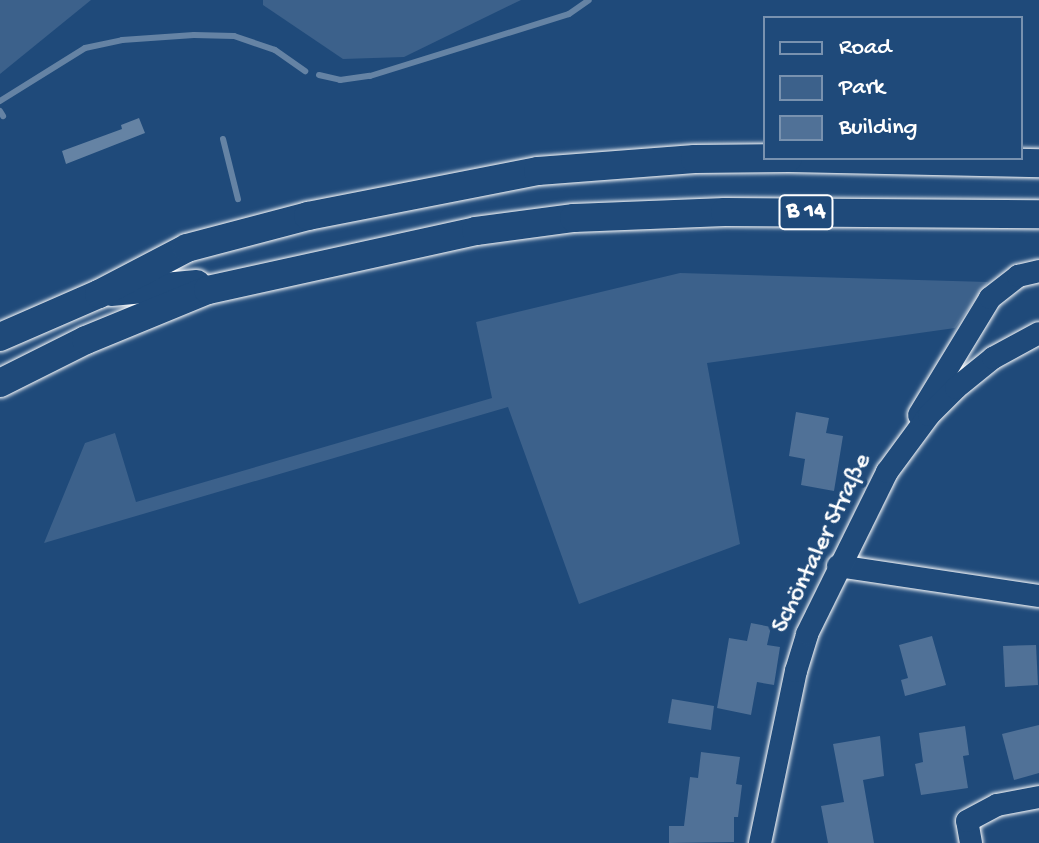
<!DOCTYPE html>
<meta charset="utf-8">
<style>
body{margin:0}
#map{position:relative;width:1039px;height:843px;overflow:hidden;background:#1f4a7a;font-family:"Gochi Hand",sans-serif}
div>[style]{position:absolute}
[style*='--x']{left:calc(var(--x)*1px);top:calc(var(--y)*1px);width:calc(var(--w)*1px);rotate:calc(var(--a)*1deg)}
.green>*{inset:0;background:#3c618b}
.water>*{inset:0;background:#6583a4}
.stream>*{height:6px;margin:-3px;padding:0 3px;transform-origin:3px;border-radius:3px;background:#6583a4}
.building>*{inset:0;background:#507197}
.roads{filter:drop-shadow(0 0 2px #fff) drop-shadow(0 0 2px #fff)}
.minor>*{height:22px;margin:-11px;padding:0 11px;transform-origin:11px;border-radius:11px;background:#1f4a7a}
.major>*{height:28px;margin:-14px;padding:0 14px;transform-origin:14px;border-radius:14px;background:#1f4a7a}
span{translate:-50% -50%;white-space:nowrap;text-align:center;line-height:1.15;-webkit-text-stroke:8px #1f4a7a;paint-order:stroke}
.shield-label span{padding:2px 6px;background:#1f4a7a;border:2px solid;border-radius:6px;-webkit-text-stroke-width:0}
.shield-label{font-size:24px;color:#fff;font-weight:700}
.street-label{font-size:26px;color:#fff}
.legend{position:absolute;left:763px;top:16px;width:260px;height:144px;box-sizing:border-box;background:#1f4a7a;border:2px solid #7992af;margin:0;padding:10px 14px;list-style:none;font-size:24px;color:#fff}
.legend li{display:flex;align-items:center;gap:16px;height:40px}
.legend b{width:40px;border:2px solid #7992af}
</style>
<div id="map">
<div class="green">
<i style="clip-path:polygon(0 0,91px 0,0 74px)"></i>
<i style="clip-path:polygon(263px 0,521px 0,404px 57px,343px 59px,263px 5px)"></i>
<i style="clip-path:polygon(680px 273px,988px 282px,955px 328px,707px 363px,740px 544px,579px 604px,508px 407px,44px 543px,85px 443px,115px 433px,136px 502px,492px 398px,476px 322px)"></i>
</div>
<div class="water">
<i style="clip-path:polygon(139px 118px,145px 133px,66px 164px,62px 151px,122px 129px,121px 125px)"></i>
</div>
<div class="stream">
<i style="--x:319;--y:75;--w:22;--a:13"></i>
<i style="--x:340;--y:80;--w:30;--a:-8"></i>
<i style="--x:370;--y:76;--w:208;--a:-17.3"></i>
<i style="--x:569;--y:14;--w:24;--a:-35"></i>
<i style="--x:0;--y:101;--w:100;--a:-31.9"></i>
<i style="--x:85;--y:48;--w:38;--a:-12"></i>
<i style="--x:122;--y:40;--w:72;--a:-4"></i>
<i style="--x:194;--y:35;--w:40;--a:1.4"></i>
<i style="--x:234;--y:36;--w:43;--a:18.9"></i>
<i style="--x:275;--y:50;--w:37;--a:35"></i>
<i style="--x:0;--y:111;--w:6;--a:59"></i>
<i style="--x:223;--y:139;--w:62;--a:76"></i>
</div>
<div class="building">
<i style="clip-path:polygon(796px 412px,829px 418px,826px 433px,843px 436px,834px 491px,801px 485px,805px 459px,789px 456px)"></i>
<i style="clip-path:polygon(751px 623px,771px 627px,767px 645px,780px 647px,774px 685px,757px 682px,751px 715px,717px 708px,729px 638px,747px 641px)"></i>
<i style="clip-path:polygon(932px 636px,946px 685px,905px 696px,901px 680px,908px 678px,899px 645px)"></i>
<i style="clip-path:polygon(1036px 645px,1038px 685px,1005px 687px,1003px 646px)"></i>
<i style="clip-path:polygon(672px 699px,714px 706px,711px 730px,668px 723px)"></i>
<i style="clip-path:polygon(1039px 725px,1039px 773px,1014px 780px,1002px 734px)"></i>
<i style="clip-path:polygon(965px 726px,969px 755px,963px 756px,968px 788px,921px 795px,915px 764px,923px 762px,919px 733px)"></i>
<i style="clip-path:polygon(880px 736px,884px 776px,863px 780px,874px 843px,828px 843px,821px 806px,844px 802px,833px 744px)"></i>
<i style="clip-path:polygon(701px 752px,740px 757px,736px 784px,742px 785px,738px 817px,734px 817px,734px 842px,669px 843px,669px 826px,684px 826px,690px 777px,698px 778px)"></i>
</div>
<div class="roads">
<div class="minor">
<i style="--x:919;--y:415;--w:137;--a:-58.7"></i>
<i style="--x:990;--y:298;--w:36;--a:-38"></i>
<i style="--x:1018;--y:276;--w:22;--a:-13"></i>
<i style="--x:838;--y:566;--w:203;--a:8.5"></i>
<i style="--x:760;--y:843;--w:176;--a:-78.2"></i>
<i style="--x:796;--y:671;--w:39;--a:-73"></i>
<i style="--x:807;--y:634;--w:181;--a:-63.7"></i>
<i style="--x:887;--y:472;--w:71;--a:-53.6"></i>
<i style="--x:929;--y:415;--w:38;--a:-45"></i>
<i style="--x:956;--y:388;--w:48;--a:-39"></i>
<i style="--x:993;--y:358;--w:52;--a:-28.5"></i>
<i style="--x:971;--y:843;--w:22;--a:-100"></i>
<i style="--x:967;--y:821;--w:34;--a:-28"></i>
<i style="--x:997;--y:805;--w:43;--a:-10.8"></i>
</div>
<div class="major">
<i style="--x:791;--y:158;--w:248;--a:1.2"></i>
<i style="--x:111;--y:292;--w:86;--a:-5.3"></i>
<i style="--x:0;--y:337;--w:108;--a:-23.5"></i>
<i style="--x:99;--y:294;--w:99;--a:-27.6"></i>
<i style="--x:187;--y:248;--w:125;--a:-14.8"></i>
<i style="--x:308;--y:216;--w:234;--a:-11.1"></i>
<i style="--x:538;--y:171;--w:157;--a:-4.4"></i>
<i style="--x:695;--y:159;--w:93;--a:-0.6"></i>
<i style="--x:0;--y:383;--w:96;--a:-26.6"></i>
<i style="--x:86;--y:340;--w:132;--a:-22.3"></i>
<i style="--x:208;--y:290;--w:274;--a:-12.4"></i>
<i style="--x:476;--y:231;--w:99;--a:-7.6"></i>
<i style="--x:574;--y:218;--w:151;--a:-2.3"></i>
<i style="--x:725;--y:212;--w:314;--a:0.4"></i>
</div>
</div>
<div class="shield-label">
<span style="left:806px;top:212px">B 14</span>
</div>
<div class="street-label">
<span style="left:823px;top:544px;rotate:-64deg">Schöntaler Straße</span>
</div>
<ul class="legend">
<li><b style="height:10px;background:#1f4a7a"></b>Road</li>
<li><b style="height:22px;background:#3c618b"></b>Park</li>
<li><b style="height:22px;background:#507197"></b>Building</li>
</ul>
</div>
